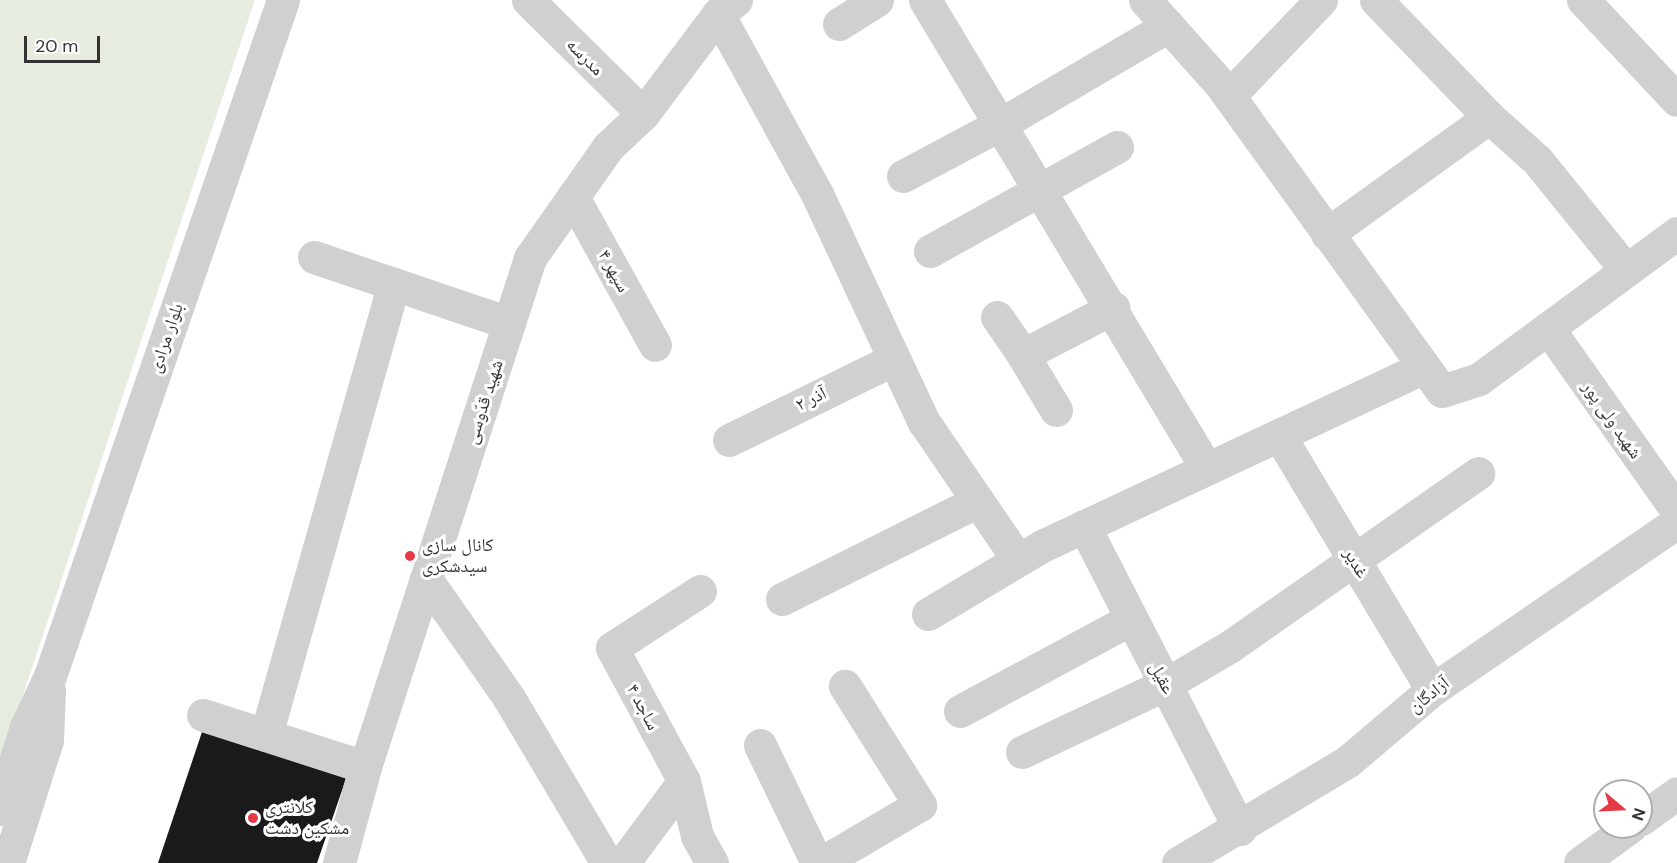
<!DOCTYPE html>
<meta charset="utf-8">
<style>
body{margin:0}
#map{position:relative;width:1677px;height:863px;overflow:hidden;background:#fff;font-family:"DM Sans","Noto Naskh Arabic",sans-serif}
div>[style]{position:absolute}
[style*='--x']{left:calc(var(--x)*1px);top:calc(var(--y)*1px);width:calc(var(--w)*1px);rotate:calc(var(--a)*1deg)}
.green>*{inset:0;background:#e6ecdf}
.building>*{inset:0;background:#1a1a1a}
.minor>*{height:33px;margin:-16.5px;padding:0 16.5px;transform-origin:16.5px;border-radius:16.5px;background:#d0d0d0}
.dots>*{width:16px;height:16px;translate:-50% -50%;box-sizing:border-box;border:3px solid #fff;border-radius:50%}
span{translate:-50% -50%;white-space:nowrap;text-align:center;line-height:1.15;-webkit-text-stroke:6px #fff;paint-order:stroke}
.street-label{font-size:18px;color:#333}
.poi-label{font-size:18px;color:#333}
.left{translate:0 -50%;text-align:left}
.north{position:absolute;left:1593px;top:779px;width:60px;height:60px;box-sizing:border-box;background:#fff;border:2px solid #adadad;border-radius:50%;rotate:109deg;font-size:16px;font-weight:700;line-height:24px;text-align:center;color:#333}
.north::after{content:'';display:block;margin:auto;width:21px;height:27px;background:#e63946;clip-path:polygon(50% 0,100% 100%,50% 72%,0 100%)}
.scale{position:absolute;left:24px;top:36px;width:76px;height:27px;box-sizing:border-box;border:3px solid #333;border-top:0;padding-left:8px;font-size:18px;line-height:21px;white-space:nowrap;color:#333;-webkit-text-stroke:4px #fff;paint-order:stroke}
</style>
<div id="map">
<div class="green">
<i style="clip-path:polygon(0 0,255px 0,0 764px)"></i>
</div>
<div class="building">
<i style="clip-path:polygon(204px 726px,348px 773px,317px 863px,158px 863px)"></i>
</div>
<div class="minor">
<i style="--x:528;--y:0;--w:162;--a:44.7"></i>
<i style="--x:925;--y:0;--w:547;--a:58.98"></i>
<i style="--x:1145;--y:0;--w:114;--a:48.2"></i>
<i style="--x:1221;--y:85;--w:377;--a:54.2"></i>
<i style="--x:1442;--y:391;--w:39;--a:-18"></i>
<i style="--x:1479;--y:379;--w:246;--a:-36.4"></i>
<i style="--x:1376;--y:0;--w:163;--a:46"></i>
<i style="--x:1489;--y:117;--w:64;--a:41.9"></i>
<i style="--x:1537;--y:160;--w:141;--a:51"></i>
<i style="--x:1583;--y:0;--w:137;--a:46.8"></i>
<i style="--x:718;--y:14;--w:205;--a:61.2"></i>
<i style="--x:817;--y:194;--w:252;--a:64.9"></i>
<i style="--x:924;--y:422;--w:167;--a:55.7"></i>
<i style="--x:839;--y:24;--w:45;--a:-32.3"></i>
<i style="--x:1229;--y:96;--w:133;--a:-46.2"></i>
<i style="--x:903;--y:176;--w:111;--a:-28"></i>
<i style="--x:1001;--y:124;--w:194;--a:-30.4"></i>
<i style="--x:573;--y:197;--w:169;--a:61"></i>
<i style="--x:1327;--y:234;--w:200;--a:-35.8"></i>
<i style="--x:930;--y:251;--w:214;--a:-29.1"></i>
<i style="--x:314;--y:257;--w:206;--a:18.7"></i>
<i style="--x:997;--y:317;--w:46;--a:55.6"></i>
<i style="--x:1548;--y:328;--w:224;--a:54.8"></i>
<i style="--x:1056;--y:410;--w:64;--a:-121"></i>
<i style="--x:1023;--y:355;--w:102;--a:-27.6"></i>
<i style="--x:1279;--y:435;--w:297;--a:59"></i>
<i style="--x:729;--y:440;--w:184;--a:-26.1"></i>
<i style="--x:1084;--y:526;--w:341;--a:62.8"></i>
<i style="--x:426;--y:579;--w:145;--a:55.1"></i>
<i style="--x:509;--y:698;--w:192;--a:59.3"></i>
<i style="--x:700;--y:591;--w:105;--a:147.1"></i>
<i style="--x:612;--y:648;--w:151;--a:61.6"></i>
<i style="--x:684;--y:781;--w:57;--a:76.7"></i>
<i style="--x:697;--y:836;--w:31;--a:61"></i>
<i style="--x:782;--y:599;--w:219;--a:-26.6"></i>
<i style="--x:928;--y:614;--w:133;--a:-30.8"></i>
<i style="--x:1042;--y:546;--w:422;--a:-25.1"></i>
<i style="--x:960;--y:711;--w:194;--a:-28.3"></i>
<i style="--x:203;--y:715;--w:170;--a:17.8"></i>
<i style="--x:266;--y:735;--w:469;--a:-74.2"></i>
<i style="--x:760;--y:745;--w:131;--a:64.2"></i>
<i style="--x:1022;--y:752;--w:159;--a:-25.3"></i>
<i style="--x:1166;--y:684;--w:73;--a:-30.4"></i>
<i style="--x:1229;--y:647;--w:304;--a:-34.9"></i>
<i style="--x:0;--y:809;--w:86;--a:-72.4"></i>
<i style="--x:26;--y:727;--w:56;--a:-64.8"></i>
<i style="--x:50;--y:676;--w:715;--a:-70.98"></i>
<i style="--x:1641;--y:819;--w:44;--a:-35.8"></i>
<i style="--x:8;--y:863;--w:129;--a:-72.4"></i>
<i style="--x:47;--y:740;--w:50;--a:-87.7"></i>
<i style="--x:339;--y:863;--w:99;--a:-74.8"></i>
<i style="--x:365;--y:767;--w:535;--a:-72.04"></i>
<i style="--x:530;--y:258;--w:136;--a:-54.9"></i>
<i style="--x:608;--y:147;--w:48;--a:-43.3"></i>
<i style="--x:643;--y:114;--w:125;--a:-53.1"></i>
<i style="--x:718;--y:14;--w:23;--a:-38"></i>
<i style="--x:623;--y:863;--w:102;--a:-53.4"></i>
<i style="--x:821;--y:863;--w:115;--a:-30.4"></i>
<i style="--x:920;--y:805;--w:141;--a:-122.2"></i>
<i style="--x:1178;--y:863;--w:197;--a:-30.9"></i>
<i style="--x:1347;--y:762;--w:111;--a:-40.3"></i>
<i style="--x:1432;--y:690;--w:297;--a:-34.4"></i>
<i style="--x:1580;--y:863;--w:62;--a:-35.8"></i>
</div>
<div class="dots">
<i style="left:410px;top:556px;background:#e63946"></i>
<i style="left:253px;top:818px;background:#e63946"></i>
</div>
<div class="street-label">
<span style="left:585px;top:57px;rotate:45deg">مدرسه</span>
<span style="left:614px;top:271px;rotate:61deg">سپهر ۴</span>
<span style="left:166px;top:338px;rotate:-71deg">بلوار مرادی</span>
<span style="left:811px;top:399px;rotate:-26deg">آذر ۲</span>
<span style="left:484px;top:402px;rotate:-72deg">شهید قدّوسی</span>
<span style="left:1612px;top:420px;rotate:55deg">شهید ولی پور</span>
<span style="left:1356px;top:563px;rotate:59deg">غدیر</span>
<span style="left:1162px;top:678px;rotate:62deg">عقیل</span>
<span style="left:1429px;top:695px;rotate:-38deg">آزادگان</span>
<span style="left:643px;top:707px;rotate:62deg">ساجد ۴</span>
</div>
<div class="poi-label">
<span class="left" style="left:422px;top:556px">کانال سازی<br>سیدشکری</span>
<span class="left" style="left:265px;top:818px">کلانتری<br>مشکین دشت</span>
</div>
<div class="north">N</div>
<div class="scale">20 m</div>
</div>
